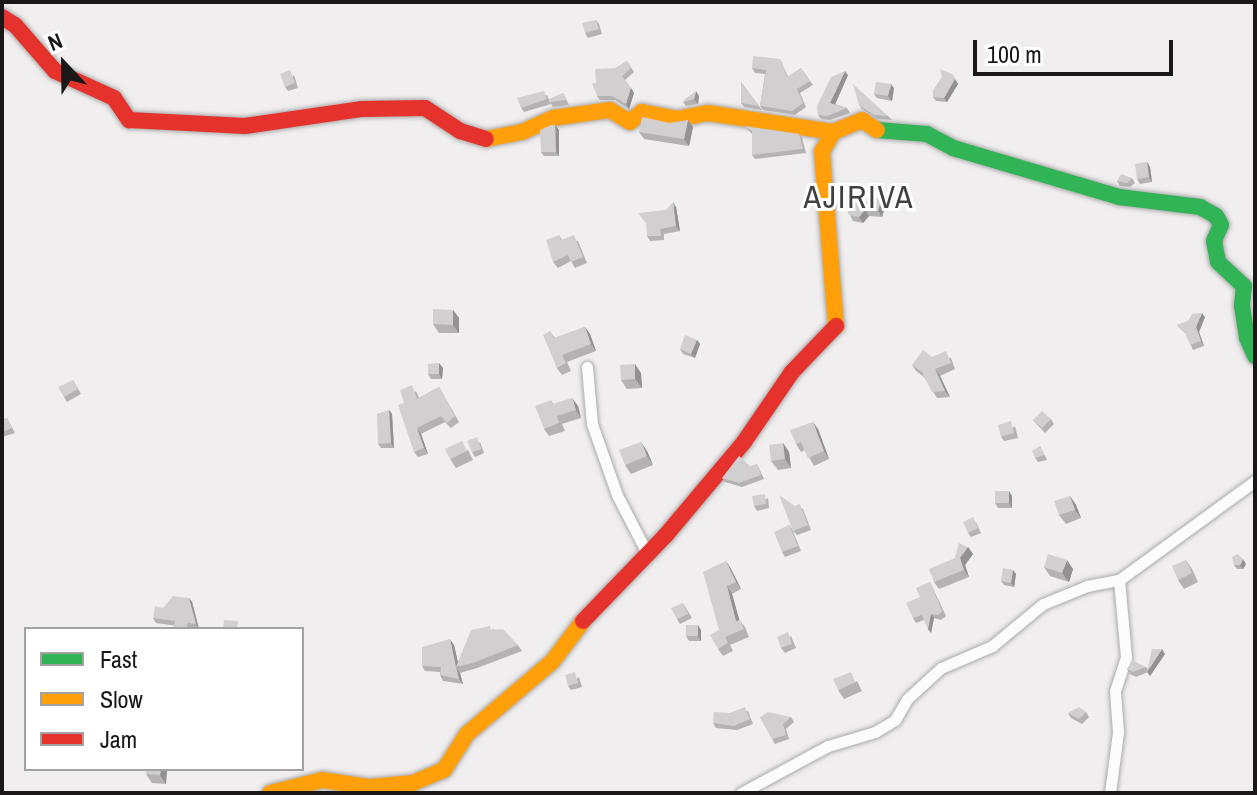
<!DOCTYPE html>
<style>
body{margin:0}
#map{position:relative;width:1257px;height:795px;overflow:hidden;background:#f1eeef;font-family:"Archivo Narrow",sans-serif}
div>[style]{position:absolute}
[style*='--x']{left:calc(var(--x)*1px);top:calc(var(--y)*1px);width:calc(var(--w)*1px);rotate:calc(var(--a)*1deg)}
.roads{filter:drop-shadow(0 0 2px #acaaaa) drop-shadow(0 0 2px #acaaaa)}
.street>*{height:11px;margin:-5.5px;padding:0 5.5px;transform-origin:5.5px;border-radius:5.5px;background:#fdfcfd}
.fast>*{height:16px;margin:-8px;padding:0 8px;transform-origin:8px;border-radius:8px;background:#30b455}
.slow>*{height:16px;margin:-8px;padding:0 8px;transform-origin:8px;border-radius:8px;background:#ff9f0a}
.jam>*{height:16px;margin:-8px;padding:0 8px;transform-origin:8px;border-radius:8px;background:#e5322d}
.wall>*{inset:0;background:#b5b2b3}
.shaded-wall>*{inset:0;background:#939192}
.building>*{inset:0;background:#d2cfd0}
span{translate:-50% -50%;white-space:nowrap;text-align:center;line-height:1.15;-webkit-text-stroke:6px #fff;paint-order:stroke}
.quarter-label{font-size:32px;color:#433f40;letter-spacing:2px}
.frame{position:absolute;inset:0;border:4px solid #191717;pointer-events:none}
.legend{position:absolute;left:24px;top:627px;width:280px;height:144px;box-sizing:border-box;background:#fff;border:2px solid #a3a2a2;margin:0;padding:10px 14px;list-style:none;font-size:24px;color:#191717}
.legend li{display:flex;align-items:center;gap:16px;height:40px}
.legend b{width:40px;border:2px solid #a3a2a2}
.north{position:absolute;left:24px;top:24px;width:80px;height:80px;-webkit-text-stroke:6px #fff;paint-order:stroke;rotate:338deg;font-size:22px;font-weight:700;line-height:32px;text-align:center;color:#191717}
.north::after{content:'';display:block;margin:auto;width:28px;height:36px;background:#191717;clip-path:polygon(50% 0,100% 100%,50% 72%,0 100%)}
.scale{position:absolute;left:973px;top:40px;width:200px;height:36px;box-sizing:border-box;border:4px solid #191717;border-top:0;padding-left:10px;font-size:24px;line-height:28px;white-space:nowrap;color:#191717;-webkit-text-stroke:6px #fff;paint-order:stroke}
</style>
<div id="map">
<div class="roads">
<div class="street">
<i style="--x:587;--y:367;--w:57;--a:85"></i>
<i style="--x:592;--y:424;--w:75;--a:70.6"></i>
<i style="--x:617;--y:495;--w:65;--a:62.7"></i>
<i style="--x:741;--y:793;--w:99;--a:-28.4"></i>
<i style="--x:828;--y:746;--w:49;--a:-16.6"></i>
<i style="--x:875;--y:732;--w:23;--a:-31"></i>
<i style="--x:895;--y:720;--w:24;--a:-60"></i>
<i style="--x:907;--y:699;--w:46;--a:-42.4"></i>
<i style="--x:941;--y:668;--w:56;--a:-23.3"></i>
<i style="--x:992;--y:646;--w:66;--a:-39.5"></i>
<i style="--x:1043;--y:604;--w:48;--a:-22.2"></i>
<i style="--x:1087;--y:586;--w:33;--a:-11"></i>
<i style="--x:1119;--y:580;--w:168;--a:-36.1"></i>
<i style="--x:1110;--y:793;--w:62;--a:-82.5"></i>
<i style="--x:1118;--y:732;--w:41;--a:-94.2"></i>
<i style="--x:1115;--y:691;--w:36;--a:-72"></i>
<i style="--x:1126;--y:657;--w:77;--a:-95.2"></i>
</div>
<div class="fast">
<i style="--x:877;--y:130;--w:50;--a:4.6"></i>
<i style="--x:927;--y:134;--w:30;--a:28"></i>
<i style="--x:953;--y:148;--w:173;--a:16.4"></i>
<i style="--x:1119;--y:197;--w:82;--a:7"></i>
<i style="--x:1200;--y:207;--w:18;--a:29"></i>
<i style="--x:1216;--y:216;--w:10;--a:61"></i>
<i style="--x:1221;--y:225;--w:17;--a:114"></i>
<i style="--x:1214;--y:241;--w:21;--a:79"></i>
<i style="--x:1218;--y:262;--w:35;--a:43"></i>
<i style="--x:1244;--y:286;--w:20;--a:96"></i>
<i style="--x:1242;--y:306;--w:32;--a:81"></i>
<i style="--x:1247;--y:338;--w:20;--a:66"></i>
</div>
<div class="slow">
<i style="--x:833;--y:132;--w:23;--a:119"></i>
<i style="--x:822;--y:152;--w:175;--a:85.4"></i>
<i style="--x:486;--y:139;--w:37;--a:-11"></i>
<i style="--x:522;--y:132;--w:34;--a:-24"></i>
<i style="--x:553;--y:118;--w:58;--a:-8"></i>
<i style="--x:610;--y:110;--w:23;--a:31"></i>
<i style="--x:630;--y:122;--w:16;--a:-40"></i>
<i style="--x:642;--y:112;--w:36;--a:11"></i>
<i style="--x:677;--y:119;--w:32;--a:-11"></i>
<i style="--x:708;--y:113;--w:126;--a:8.6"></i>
<i style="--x:833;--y:132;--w:31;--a:-22"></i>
<i style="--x:862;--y:120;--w:18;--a:34"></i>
<i style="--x:270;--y:793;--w:54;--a:-14"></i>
<i style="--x:322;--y:780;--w:49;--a:8.3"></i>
<i style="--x:370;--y:787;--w:43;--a:-5.3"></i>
<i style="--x:413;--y:783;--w:34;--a:-23"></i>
<i style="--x:444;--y:770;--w:43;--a:-57.4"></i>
<i style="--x:467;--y:734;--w:111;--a:-40.3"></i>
<i style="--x:552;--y:662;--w:51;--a:-52.9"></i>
</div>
<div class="jam">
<i style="--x:2;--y:17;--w:15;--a:32"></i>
<i style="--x:15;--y:25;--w:61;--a:49"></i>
<i style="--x:55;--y:71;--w:65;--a:24.6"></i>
<i style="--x:114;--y:98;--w:27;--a:56"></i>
<i style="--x:129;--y:120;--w:116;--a:3"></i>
<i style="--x:245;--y:126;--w:117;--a:-8.3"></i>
<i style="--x:361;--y:109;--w:64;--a:-0.9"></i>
<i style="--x:425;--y:108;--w:42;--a:33.3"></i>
<i style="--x:460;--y:131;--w:27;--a:17"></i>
<i style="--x:583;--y:621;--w:120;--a:-46"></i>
<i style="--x:666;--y:535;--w:121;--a:-50"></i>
<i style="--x:744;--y:442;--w:85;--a:-55.6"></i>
<i style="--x:792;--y:372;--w:64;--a:-46.3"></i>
</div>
</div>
<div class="wall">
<i style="clip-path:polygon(596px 20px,599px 24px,602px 34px,588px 38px,585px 33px)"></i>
<i style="clip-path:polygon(780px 59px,788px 77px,801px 68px,813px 85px,800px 93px,806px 107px,795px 115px,763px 110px,760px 106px,765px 74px,755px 73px,752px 68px)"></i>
<i style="clip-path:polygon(627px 61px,634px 72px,625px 80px,634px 93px,629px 109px,615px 100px,600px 100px,597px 96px,616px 68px)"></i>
<i style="clip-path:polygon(952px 74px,958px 84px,947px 102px,936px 101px,933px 97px)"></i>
<i style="clip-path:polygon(294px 75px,298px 88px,288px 91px,285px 87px)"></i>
<i style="clip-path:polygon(848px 75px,835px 104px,847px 108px,850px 113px,830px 120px,821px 119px,818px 115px)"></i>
<i style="clip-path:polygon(741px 82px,762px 110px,744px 107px,741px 103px)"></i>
<i style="clip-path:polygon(894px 88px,892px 101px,877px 98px,874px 94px)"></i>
<i style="clip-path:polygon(563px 93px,569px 105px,553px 107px,550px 102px)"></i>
<i style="clip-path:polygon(547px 95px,551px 104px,524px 112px,521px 108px)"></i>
<i style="clip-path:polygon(699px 96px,698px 104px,686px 106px,683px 102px)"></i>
<i style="clip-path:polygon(859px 105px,888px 116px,892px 120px,878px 119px,862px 109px)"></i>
<i style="clip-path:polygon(688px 120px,693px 127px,689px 146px,644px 139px,639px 132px,670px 123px)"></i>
<i style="clip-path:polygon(744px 126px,799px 134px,802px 138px,806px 153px,755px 159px,752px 155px,752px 134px)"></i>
<i style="clip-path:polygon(559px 130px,559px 156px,544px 156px,541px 152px)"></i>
<i style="clip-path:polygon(1147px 162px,1150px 167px,1152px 182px,1140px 184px,1137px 179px)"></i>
<i style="clip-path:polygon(1132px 178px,1135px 183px,1130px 187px,1120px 186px,1117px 181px)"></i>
<i style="clip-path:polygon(849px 191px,853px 197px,853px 201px,864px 203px,881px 200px,885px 207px,882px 217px,869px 216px,863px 223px,853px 221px,847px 209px,838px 208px,834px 202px)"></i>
<i style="clip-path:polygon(676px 207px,680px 231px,664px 234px,664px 240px,650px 241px,647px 236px,666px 210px)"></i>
<i style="clip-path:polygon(559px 235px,562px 240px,578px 241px,587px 263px,575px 268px,571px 261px,558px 268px,553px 262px)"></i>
<i style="clip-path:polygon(453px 310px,459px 318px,459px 333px,439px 333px,433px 324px)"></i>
<i style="clip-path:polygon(1205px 317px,1199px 332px,1204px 346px,1193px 350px,1186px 334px,1177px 325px)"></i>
<i style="clip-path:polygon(585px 327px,590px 334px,596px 351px,567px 362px,571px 371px,562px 375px,557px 368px,550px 331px,555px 338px)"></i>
<i style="clip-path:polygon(697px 340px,700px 344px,695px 358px,683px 354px,680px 349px)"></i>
<i style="clip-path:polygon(932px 357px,951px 358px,955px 369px,940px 376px,950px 397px,937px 398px,924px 377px,916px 371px,912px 365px)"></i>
<i style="clip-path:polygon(443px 368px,442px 379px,431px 379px,428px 374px)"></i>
<i style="clip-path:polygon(641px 373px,642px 388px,627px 389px,621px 380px)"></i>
<i style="clip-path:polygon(73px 380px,81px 394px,67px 402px,64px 397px)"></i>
<i style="clip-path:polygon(439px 387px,459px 422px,451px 428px,445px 422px,421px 434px,428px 454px,418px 457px,414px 452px,404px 403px,416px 391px,419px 398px)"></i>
<i style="clip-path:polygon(551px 400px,553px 404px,578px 406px,581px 418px,562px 424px,565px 431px,549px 436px,544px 429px)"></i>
<i style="clip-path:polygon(389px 410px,392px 414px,394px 448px,381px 448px,378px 444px)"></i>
<i style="clip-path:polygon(7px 418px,15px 433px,2px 437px,2px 420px)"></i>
<i style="clip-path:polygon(1051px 419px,1054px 424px,1045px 433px,1033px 420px)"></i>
<i style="clip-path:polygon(1015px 426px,1018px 438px,1004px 441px,1001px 437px)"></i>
<i style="clip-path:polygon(818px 429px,829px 459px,814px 466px,805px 450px,801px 452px,796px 444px)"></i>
<i style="clip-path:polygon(480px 442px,484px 453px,475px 457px,472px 452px)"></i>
<i style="clip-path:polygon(783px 443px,789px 452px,791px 468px,778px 470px,771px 461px)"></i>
<i style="clip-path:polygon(1040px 446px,1047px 460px,1038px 462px,1035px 458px)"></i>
<i style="clip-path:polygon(468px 450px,473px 460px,456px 468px,450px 459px)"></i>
<i style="clip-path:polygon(647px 451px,653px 465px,631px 474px,625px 465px)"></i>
<i style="clip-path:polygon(757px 464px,764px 479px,742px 487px,725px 482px,722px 478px)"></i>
<i style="clip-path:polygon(1012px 496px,1012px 508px,998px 508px,995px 503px)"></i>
<i style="clip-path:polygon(1070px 496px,1076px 505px,1081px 518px,1066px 524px,1059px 515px)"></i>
<i style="clip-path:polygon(768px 498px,769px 508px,757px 511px,754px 506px)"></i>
<i style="clip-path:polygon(795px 506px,803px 509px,811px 530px,797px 535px,793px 531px)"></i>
<i style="clip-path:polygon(976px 522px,981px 533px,971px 537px,968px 533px)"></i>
<i style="clip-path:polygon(789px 525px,792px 529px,801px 551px,785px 557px,782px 552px)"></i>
<i style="clip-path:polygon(968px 547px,973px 554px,965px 565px,969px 577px,939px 589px,934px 582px,955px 558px)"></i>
<i style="clip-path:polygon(1186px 560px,1192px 569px,1198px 582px,1184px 589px,1178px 580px)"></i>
<i style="clip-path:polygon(726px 561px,731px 569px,741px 589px,732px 594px,739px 620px,745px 627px,749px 637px,730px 645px,733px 651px,723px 656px,718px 649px)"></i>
<i style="clip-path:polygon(1246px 564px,1243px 569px,1237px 569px,1234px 565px)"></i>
<i style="clip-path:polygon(1044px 567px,1073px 569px,1069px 582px,1050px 576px)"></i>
<i style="clip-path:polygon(1013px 570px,1016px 574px,1014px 587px,1004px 585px,1001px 581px)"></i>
<i style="clip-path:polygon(930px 582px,946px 616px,941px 620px,934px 618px,931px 633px,924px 620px,916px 623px,913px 618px,920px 597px)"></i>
<i style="clip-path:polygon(189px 598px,192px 602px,199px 629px,156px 623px,153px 618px,163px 608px)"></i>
<i style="clip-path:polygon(683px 603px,692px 618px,680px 624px,677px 619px)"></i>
<i style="clip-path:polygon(493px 629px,518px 645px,522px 651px,477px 668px,460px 673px,463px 684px,443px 681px,440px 675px,440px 672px,425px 671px,422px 666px,454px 645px,458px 663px)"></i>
<i style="clip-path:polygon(701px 630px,701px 641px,689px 641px,686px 636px)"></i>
<i style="clip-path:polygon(791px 636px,796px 648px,785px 653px,781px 648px)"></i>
<i style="clip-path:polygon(1165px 654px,1150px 676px,1148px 672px,1136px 677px,1130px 674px,1127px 669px,1146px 667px,1148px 669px)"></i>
<i style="clip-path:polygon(579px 677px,582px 687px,571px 690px,568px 686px)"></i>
<i style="clip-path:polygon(857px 681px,862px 691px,844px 699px,838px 690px)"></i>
<i style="clip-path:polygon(748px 711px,753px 724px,737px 730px,716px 728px,713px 723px,730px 713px)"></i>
<i style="clip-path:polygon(1086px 712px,1089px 717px,1082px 724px,1071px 718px,1068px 713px)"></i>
<i style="clip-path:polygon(760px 717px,791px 717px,794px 722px,786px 729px,789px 739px,775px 744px)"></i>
<i style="clip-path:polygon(146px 769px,167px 769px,166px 784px,152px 783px,146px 774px)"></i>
</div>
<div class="shaded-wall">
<i style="clip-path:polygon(845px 71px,848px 75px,834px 107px,830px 103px)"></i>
<i style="clip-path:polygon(955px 79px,958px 84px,947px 102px,944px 98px)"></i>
<i style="clip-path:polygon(891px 84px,894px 88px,892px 101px,888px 96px)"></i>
<i style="clip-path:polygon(631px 88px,634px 93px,629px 109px,626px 104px)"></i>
<i style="clip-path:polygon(696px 91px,699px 96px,698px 104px,694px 99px)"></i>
<i style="clip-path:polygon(688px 120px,693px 127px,689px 146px,684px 139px)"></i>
<i style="clip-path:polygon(555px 125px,559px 130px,559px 156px,556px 152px)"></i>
<i style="clip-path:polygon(1147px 162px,1150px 167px,1152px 182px,1149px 177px)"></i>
<i style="clip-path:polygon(849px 191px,853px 197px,853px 207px,848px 201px)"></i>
<i style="clip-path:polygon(881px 200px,885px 207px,882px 217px,878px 211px)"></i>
<i style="clip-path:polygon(673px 202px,676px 207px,680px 231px,676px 226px)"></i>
<i style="clip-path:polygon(865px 210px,869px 216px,863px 223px,859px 217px)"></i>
<i style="clip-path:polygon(453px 310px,459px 318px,459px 333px,453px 325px)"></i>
<i style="clip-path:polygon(1202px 313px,1205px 317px,1199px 332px,1204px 346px,1201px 341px,1196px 327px)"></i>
<i style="clip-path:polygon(585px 327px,590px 334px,596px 351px,591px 344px)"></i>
<i style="clip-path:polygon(697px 340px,700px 344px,695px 358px,691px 354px)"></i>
<i style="clip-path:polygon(439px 363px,443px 368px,442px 379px,439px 374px)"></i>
<i style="clip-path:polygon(635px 364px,641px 373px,642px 388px,635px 379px)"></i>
<i style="clip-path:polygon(935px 369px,940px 376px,950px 397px,945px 391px)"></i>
<i style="clip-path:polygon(572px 398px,578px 406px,581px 418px,576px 410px)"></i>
<i style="clip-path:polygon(389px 410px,392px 414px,394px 448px,391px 443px)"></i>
<i style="clip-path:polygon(813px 422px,818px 429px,829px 459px,824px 451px)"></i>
<i style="clip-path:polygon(417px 428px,421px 434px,428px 454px,424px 448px)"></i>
<i style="clip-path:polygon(641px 442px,647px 451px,653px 465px,647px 456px)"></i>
<i style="clip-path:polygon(783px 443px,789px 452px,791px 468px,785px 459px)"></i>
<i style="clip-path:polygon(1009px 491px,1012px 496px,1012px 508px,1009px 503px)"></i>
<i style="clip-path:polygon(1070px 496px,1076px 505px,1081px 518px,1075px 510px)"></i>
<i style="clip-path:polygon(968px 547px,973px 554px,965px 565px,969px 577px,964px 570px,960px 558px)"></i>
<i style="clip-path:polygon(1243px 559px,1246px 564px,1243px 569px,1240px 565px)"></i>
<i style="clip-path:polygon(1067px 560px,1073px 569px,1069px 582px,1062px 573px)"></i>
<i style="clip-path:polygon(726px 561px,731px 569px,741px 589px,736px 582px)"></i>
<i style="clip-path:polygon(1013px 570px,1016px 574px,1014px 587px,1011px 583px)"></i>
<i style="clip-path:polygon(727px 586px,732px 594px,742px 629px,736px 621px)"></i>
<i style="clip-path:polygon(189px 598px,192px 602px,199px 629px,196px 624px)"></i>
<i style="clip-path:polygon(931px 614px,934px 618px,931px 633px,928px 629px)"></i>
<i style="clip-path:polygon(698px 625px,701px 630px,701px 641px,698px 636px)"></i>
<i style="clip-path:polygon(450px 639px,454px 645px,459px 667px,456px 667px)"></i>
<i style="clip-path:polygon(1162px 649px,1165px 654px,1150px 676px,1147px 672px)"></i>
<i style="clip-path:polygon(456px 667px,460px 673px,463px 684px,459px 679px)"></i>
<i style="clip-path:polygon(161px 769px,167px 770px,166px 784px,160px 775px)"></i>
</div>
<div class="building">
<i style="clip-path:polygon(596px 20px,599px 29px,585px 33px,582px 23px)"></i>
<i style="clip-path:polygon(753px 56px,780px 59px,787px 77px,801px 68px,810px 81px,797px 89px,803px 103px,792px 111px,760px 106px,766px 70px,752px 68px)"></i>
<i style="clip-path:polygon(627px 61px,631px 68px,622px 76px,631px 88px,626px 104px,612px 96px,597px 96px,592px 83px,596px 83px,595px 69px,616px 68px)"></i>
<i style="clip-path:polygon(940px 69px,952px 74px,955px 79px,944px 98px,933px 97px,933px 90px,942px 77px)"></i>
<i style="clip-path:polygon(290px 70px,295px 83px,285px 87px,280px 74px)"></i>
<i style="clip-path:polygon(845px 71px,830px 103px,847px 108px,827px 116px,818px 115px,817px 106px,831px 77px)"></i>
<i style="clip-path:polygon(741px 82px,759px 106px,741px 103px)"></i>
<i style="clip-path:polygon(876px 82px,891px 84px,888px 96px,874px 94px)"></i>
<i style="clip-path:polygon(853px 84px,888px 116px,874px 115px,859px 105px)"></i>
<i style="clip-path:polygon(544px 91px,547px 99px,521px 108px,517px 98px)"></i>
<i style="clip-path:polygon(696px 91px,694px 99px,683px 102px,685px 99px)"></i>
<i style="clip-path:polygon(563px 93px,566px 100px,550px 102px,549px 99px)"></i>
<i style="clip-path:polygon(642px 117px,670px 123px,688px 120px,684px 139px,639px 132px)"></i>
<i style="clip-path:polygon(551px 125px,555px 125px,556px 152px,541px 152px,540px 130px)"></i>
<i style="clip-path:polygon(744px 126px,799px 134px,803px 149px,752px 155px,752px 131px)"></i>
<i style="clip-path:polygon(1147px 162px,1149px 177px,1137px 179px,1135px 164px)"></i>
<i style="clip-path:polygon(1121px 174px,1132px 178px,1127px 183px,1117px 181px)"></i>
<i style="clip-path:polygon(835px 190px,849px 191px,848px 201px,864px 203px,874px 197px,881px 200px,878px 211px,865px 210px,859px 217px,849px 215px,844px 203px,834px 202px)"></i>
<i style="clip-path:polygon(673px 202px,676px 226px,660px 229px,661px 236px,647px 236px,646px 223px,638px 213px,666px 210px)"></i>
<i style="clip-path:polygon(559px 235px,561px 240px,574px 235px,583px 257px,571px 262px,568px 255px,553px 262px,546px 240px)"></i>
<i style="clip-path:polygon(433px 309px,453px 310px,453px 325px,433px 324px)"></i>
<i style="clip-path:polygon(1202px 313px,1196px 327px,1201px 341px,1190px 345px,1185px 332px,1177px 325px,1188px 321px,1192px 314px)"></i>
<i style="clip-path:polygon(585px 327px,591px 344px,562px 355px,566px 363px,557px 368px,543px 335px,550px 331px,554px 338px)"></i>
<i style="clip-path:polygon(685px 335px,697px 340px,691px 354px,680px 349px)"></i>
<i style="clip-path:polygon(923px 350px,932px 357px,946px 351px,951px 363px,935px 369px,945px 391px,932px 392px,922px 372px,912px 365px)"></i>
<i style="clip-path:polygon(439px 363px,439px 374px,428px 374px,428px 364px)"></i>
<i style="clip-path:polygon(635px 364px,635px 379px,621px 380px,620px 365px)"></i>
<i style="clip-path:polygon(73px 380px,78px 389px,64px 397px,58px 387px)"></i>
<i style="clip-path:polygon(412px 385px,417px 399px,439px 387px,455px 416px,447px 423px,441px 416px,417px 428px,424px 448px,414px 452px,398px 405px,404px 403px,400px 390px)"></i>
<i style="clip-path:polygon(572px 398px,576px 410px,557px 416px,559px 423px,544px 429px,535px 406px,551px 400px,552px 404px)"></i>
<i style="clip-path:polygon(389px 410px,391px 443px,378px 444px,377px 414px)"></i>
<i style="clip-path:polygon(1042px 411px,1051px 419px,1042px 428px,1033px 420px)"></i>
<i style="clip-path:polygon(7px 418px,12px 428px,2px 432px,2px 420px)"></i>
<i style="clip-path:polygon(1011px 421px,1014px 433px,1001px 437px,998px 425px)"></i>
<i style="clip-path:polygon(813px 422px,824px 451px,808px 458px,801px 442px,796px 444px,790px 430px)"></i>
<i style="clip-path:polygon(477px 437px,481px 449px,472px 452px,467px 441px)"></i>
<i style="clip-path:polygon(462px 441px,467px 451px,450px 459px,445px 449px)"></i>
<i style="clip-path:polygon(641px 442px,647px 456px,625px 465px,619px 450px)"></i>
<i style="clip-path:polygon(783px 443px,785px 459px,771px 461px,769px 445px)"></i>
<i style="clip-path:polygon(1040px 446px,1044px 455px,1035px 458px,1032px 451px)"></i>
<i style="clip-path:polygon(739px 456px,751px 467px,757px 464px,761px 475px,739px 483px,722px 478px)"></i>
<i style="clip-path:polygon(995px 491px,1009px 491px,1009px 503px,995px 503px)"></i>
<i style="clip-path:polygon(765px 494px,766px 504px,754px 506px,752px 496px)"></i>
<i style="clip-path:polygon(779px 495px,795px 506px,800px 504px,808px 525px,793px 531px)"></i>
<i style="clip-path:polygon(1070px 496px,1075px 510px,1059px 515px,1054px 501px)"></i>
<i style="clip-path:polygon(973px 517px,978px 528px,968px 533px,963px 522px)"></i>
<i style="clip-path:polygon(789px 525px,798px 546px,782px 552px,774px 532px)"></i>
<i style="clip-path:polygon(959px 543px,968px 547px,960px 558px,964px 570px,934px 582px,929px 569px,955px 558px)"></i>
<i style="clip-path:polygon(1048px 554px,1067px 560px,1062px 573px,1044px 567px)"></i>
<i style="clip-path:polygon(1237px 554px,1243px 559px,1240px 565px,1234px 565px,1232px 557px)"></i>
<i style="clip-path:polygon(1186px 560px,1192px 573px,1178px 580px,1172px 566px)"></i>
<i style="clip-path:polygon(726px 561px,736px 582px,727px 586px,736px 621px,740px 620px,744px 629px,725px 637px,728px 643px,718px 649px,710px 635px,719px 630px,703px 572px)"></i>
<i style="clip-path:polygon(1003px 568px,1013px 570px,1011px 583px,1001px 581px)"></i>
<i style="clip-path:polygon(930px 582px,942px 611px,938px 615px,931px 614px,928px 629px,922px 615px,913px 618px,906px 603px,920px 597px,916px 588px)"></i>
<i style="clip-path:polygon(173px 596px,189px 598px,196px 624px,188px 623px,186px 629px,173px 629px,175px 621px,153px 618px,155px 606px,163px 608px)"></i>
<i style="clip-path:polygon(683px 603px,688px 614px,677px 619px,671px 608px)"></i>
<i style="clip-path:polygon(224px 620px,238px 621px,237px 629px,223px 629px)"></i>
<i style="clip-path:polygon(686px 625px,698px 625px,698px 636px,686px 636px)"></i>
<i style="clip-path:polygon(490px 626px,491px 630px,503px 629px,518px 645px,473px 663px,456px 667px,459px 679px,440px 675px,441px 667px,422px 666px,422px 647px,450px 639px,456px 667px,471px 630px)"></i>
<i style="clip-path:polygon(788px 632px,792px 644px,781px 648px,777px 637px)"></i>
<i style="clip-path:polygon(1152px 649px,1162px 649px,1147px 672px)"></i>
<i style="clip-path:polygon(1132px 660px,1146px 667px,1133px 672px,1127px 669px)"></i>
<i style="clip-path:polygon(575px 672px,578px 683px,568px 686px,565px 675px)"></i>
<i style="clip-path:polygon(851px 672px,855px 682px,838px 690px,833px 679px)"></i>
<i style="clip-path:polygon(745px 707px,750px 719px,734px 726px,713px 723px,714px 712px,730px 713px)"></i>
<i style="clip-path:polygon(1079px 707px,1086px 712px,1079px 719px,1068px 713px)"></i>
<i style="clip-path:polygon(768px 712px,791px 717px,783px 724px,786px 735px,772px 739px,760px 717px)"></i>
<i style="clip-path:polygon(146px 769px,161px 769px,160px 775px,146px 774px)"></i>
</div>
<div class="quarter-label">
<span style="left:859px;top:197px">AJIRIVA</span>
</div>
<div class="frame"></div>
<ul class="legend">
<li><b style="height:10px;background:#30b455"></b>Fast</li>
<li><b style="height:10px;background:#ff9f0a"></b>Slow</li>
<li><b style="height:10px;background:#e5322d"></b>Jam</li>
</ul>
<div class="north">N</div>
<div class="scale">100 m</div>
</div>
